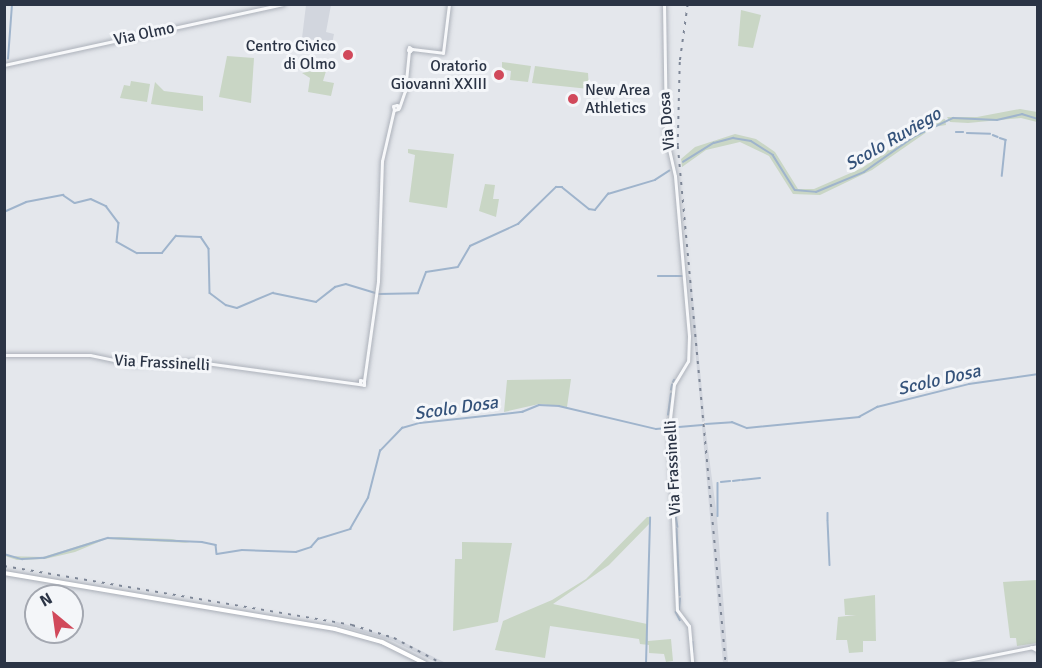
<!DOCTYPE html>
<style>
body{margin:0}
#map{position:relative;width:1042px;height:668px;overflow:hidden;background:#e4e7ec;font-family:Signika,sans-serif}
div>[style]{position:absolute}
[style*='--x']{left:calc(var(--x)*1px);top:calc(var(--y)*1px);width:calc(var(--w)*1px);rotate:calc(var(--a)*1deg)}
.built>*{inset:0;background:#d2d6de}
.green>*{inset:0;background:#c9d6c5}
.stream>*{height:1.5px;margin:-0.75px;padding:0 0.75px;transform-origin:0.75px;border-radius:0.75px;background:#9fb4cc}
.roads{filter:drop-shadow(0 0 2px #a9aeb7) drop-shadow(0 0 2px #a9aeb7)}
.tertiary>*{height:3px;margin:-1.5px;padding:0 1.5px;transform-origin:1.5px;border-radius:1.5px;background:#f7f8fa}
.secondary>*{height:4px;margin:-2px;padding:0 2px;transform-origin:2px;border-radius:2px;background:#fff}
.rail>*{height:1.5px;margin-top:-0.75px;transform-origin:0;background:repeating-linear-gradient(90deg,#7d8696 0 3px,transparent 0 9px)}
.dots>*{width:16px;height:16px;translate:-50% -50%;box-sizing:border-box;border:3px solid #f4f6f9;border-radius:50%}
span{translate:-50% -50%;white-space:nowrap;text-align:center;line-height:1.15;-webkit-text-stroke:6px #f4f6f9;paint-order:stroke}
.street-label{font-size:16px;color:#2b3445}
.poi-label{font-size:16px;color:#2b3445}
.right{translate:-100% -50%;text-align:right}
.left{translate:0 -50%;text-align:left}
.water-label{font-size:18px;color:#34527a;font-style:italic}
.frame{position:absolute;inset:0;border:6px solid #2b3445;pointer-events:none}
.north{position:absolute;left:24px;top:584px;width:60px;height:60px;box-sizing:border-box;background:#f4f6f9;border:2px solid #a4a8b1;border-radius:50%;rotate:331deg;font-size:16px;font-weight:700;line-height:24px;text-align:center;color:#2b3445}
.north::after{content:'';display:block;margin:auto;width:21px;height:27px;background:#d1495b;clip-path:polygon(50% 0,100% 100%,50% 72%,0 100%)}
</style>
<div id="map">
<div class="built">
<i style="clip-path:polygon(306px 5px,331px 5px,326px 32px,334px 34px,331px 49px,313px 46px,314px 40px,302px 38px)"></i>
<i style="clip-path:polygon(688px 275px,691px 278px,705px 421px,702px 422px)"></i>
<i style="clip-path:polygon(702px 426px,705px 426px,717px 517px,728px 663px,723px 663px)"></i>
<i style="clip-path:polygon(334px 621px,395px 638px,446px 663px,437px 663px,393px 641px,334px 624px)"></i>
</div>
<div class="green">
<i style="clip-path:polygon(741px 10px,761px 15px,753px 48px,738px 46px)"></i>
<i style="clip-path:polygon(227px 56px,254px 58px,251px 103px,219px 97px)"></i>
<i style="clip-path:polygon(502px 62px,531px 66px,528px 82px,510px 80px,511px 71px,502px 69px)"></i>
<i style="clip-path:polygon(535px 66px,588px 73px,589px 89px,532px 83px)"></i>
<i style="clip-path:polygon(327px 68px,323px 81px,334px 83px,331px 96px,308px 92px,310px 78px,302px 73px)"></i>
<i style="clip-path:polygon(131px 81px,150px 84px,147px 102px,120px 98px,124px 85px,130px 86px)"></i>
<i style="clip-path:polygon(155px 82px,164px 91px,203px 96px,203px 111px,151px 104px)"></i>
<i style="clip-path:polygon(1020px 109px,1037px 112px,1037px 122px,1021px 118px,968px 123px,950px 122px,947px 117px,977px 117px)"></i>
<i style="clip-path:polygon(945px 119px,946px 125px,934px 127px,872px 170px,820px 195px,793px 194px,769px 156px,740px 142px,706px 150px,682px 167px,681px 159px,695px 147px,735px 134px,756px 139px,775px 152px,798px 189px,814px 189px,862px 168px,929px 122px)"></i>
<i style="clip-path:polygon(408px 149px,454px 154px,447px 208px,409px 202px,415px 155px,408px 153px)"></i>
<i style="clip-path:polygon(485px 184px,495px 185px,493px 199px,499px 199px,496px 217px,479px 211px)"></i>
<i style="clip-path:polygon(571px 379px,567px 407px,539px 404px,504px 412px,507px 380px)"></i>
<i style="clip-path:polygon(647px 517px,651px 517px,651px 522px,609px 565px,553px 604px,647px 624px,648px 641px,671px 639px,673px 661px,666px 662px,664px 654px,649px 653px,649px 645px,640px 644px,639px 639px,550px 626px,545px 658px,495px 650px,503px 621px,552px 600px,586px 579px)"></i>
<i style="clip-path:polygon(119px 537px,172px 539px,190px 543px,106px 539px,75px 552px,45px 559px,17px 560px,5px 556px,43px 557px,101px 539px)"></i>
<i style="clip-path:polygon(462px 542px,512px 543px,498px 622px,453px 631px,455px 559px,462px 559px)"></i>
<i style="clip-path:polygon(1037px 580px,1037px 643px,1017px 646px,1016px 638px,1010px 638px,1003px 582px)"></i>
<i style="clip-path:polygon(875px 595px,876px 641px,863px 641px,863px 652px,849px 653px,847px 640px,836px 640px,838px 617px,856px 615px,845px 615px,844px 599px)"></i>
</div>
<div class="stream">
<i style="--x:8;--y:59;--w:55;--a:-85.8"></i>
<i style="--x:956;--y:132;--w:7;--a:0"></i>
<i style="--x:967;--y:133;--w:23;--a:2"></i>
<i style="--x:993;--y:135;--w:5;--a:22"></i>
<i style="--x:1000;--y:138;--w:6;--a:18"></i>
<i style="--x:1006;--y:140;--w:36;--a:96"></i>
<i style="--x:683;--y:162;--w:36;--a:-32"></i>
<i style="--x:714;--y:143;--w:20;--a:-15"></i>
<i style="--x:733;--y:138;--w:18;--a:9"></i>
<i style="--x:751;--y:141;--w:26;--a:32"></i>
<i style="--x:773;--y:155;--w:41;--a:57.8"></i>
<i style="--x:795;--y:190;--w:21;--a:5"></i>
<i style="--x:816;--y:192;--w:52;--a:-22.6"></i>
<i style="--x:864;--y:172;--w:62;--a:-35.2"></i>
<i style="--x:915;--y:136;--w:42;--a:-25.3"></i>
<i style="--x:953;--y:118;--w:44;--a:2.6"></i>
<i style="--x:997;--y:120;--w:26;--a:-13"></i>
<i style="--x:1022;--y:114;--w:17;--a:17"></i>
<i style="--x:4;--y:212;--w:24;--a:-24"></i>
<i style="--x:26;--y:202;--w:38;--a:-11"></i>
<i style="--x:63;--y:195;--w:14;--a:34"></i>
<i style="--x:75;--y:203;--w:16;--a:-14"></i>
<i style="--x:91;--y:199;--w:17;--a:25"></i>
<i style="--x:106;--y:206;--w:21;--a:53"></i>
<i style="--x:119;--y:223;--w:19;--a:96"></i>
<i style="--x:117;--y:242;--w:23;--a:29"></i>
<i style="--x:137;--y:253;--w:25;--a:0"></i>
<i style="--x:162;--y:253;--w:22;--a:-51"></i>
<i style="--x:176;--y:236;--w:25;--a:2"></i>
<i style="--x:201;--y:237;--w:14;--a:56"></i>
<i style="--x:209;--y:249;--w:44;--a:88.7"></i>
<i style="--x:210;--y:293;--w:20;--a:37"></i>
<i style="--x:226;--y:305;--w:11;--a:15"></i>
<i style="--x:237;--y:308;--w:39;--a:-23"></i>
<i style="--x:273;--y:293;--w:44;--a:11.8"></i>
<i style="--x:316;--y:302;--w:24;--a:-38"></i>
<i style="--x:335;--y:287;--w:11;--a:-15"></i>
<i style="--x:346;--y:284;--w:34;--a:17"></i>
<i style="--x:379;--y:294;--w:39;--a:-1"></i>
<i style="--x:418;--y:293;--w:22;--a:-69"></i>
<i style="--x:426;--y:272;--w:32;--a:-9"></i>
<i style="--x:458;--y:267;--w:24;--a:-60"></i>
<i style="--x:470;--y:246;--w:53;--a:-24.6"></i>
<i style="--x:518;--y:224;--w:53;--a:-44.2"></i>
<i style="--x:556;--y:187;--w:6;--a:0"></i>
<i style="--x:562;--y:187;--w:35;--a:39"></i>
<i style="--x:589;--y:209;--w:6;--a:9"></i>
<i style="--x:595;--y:210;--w:21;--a:-51"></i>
<i style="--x:608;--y:194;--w:49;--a:-16.6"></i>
<i style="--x:655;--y:180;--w:17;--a:-33"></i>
<i style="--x:658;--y:276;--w:25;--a:0"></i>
<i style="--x:673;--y:382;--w:2;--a:-63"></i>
<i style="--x:671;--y:390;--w:5;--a:-79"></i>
<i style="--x:668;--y:415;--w:21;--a:-82"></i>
<i style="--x:706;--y:424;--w:26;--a:-4"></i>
<i style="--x:732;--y:422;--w:16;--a:22"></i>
<i style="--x:747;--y:428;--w:113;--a:-5.6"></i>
<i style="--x:859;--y:417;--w:21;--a:-29"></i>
<i style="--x:877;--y:407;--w:95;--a:-14"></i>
<i style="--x:969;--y:384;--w:70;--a:-8.2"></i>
<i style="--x:742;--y:480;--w:18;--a:-6"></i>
<i style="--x:733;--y:481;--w:7;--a:-8"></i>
<i style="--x:721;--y:482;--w:9;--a:-6"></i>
<i style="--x:718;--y:483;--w:33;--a:90"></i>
<i style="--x:675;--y:509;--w:18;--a:81"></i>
<i style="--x:828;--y:513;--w:7;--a:90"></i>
<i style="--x:828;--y:521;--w:44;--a:87.4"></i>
<i style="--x:677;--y:529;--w:66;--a:87.4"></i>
<i style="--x:4;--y:554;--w:19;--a:16"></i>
<i style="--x:22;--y:559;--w:22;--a:-3"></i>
<i style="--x:44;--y:558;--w:67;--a:-17.4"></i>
<i style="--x:108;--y:538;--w:94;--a:2.4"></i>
<i style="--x:202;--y:542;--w:14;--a:12"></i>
<i style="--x:216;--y:545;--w:9;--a:84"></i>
<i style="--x:217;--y:554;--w:25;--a:-9"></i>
<i style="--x:242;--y:550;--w:54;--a:2.1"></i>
<i style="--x:296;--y:552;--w:16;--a:-18"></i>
<i style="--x:311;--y:547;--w:11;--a:-49"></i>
<i style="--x:318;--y:539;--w:34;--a:-17"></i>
<i style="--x:350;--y:529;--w:36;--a:-60"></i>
<i style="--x:368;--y:498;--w:49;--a:-75.7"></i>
<i style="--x:380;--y:451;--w:32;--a:-46"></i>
<i style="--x:402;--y:428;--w:19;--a:-16"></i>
<i style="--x:420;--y:423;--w:103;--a:-6.2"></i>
<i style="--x:522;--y:412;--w:18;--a:-22"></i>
<i style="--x:539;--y:405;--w:20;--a:3"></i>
<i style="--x:559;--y:406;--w:100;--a:13.3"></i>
<i style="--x:656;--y:429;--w:46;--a:-5"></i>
<i style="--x:679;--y:610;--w:11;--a:-85"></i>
<i style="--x:676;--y:612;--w:9;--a:63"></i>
<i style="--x:693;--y:642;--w:10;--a:90"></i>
<i style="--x:646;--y:664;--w:146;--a:-88.4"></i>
</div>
<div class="roads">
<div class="tertiary">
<i style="--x:664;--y:4;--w:132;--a:89.1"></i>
<i style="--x:666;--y:136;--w:41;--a:77.3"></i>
<i style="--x:675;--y:176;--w:161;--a:85"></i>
<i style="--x:689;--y:336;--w:25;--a:92"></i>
<i style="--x:688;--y:361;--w:27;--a:121"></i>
<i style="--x:674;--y:384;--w:43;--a:96.6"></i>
<i style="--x:669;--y:427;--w:183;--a:87.5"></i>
<i style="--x:677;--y:610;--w:20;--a:53"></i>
<i style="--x:689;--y:626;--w:38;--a:85"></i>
<i style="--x:409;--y:47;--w:4;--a:34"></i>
<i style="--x:412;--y:49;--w:3;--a:135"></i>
<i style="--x:410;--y:51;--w:2;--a:-153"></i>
<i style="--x:408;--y:50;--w:3;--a:-72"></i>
<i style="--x:412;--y:49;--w:31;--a:7"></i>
<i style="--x:443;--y:53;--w:49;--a:-83"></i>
<i style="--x:4;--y:65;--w:286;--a:-12.3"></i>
<i style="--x:397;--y:105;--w:4;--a:76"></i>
<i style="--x:398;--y:109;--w:4;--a:166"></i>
<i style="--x:394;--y:110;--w:4;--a:-104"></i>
<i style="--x:393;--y:106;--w:4;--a:-14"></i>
<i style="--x:399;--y:108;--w:18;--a:-71"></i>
<i style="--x:405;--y:91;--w:40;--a:-84.3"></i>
<i style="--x:4;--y:355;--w:86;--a:0"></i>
<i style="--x:90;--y:355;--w:44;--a:11.8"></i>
<i style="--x:133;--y:364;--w:58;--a:-3"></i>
<i style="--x:191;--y:361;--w:171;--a:7.8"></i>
<i style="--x:360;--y:380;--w:4;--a:14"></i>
<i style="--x:364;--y:381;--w:4;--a:90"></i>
<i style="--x:364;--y:385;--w:4;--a:-166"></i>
<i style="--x:360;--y:384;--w:4;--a:-90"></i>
<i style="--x:364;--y:381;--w:101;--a:-82"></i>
<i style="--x:378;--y:281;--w:120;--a:-88.1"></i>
<i style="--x:382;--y:161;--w:53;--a:-77"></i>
<i style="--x:1031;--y:647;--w:8;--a:30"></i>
<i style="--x:948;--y:664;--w:92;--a:-11.3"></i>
</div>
<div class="secondary">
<i style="--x:4;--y:573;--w:336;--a:9.6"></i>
<i style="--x:335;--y:629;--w:49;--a:15.5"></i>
<i style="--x:382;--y:642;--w:49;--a:26.6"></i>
</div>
</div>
<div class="rail">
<i style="--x:688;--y:4;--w:59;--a:97.9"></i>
<i style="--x:680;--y:62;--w:84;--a:91.4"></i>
<i style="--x:678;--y:146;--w:520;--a:84.71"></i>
<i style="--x:4;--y:566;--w:353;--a:9.6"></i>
<i style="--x:352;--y:625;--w:44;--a:17.2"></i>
<i style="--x:394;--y:638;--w:55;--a:28"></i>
</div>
<div class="dots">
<i style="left:348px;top:55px;background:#d1495b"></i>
<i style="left:499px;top:75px;background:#d1495b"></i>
<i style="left:573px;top:99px;background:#d1495b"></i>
</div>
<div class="street-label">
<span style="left:144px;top:34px;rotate:-12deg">Via Olmo</span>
<span style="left:667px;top:121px;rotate:-95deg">Via Dosa</span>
<span style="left:162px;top:363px;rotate:3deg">Via Frassinelli</span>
<span style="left:673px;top:468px;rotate:-93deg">Via Frassinelli</span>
</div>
<div class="poi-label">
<span class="right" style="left:336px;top:55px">Centro Civico<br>di Olmo</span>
<span class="right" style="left:487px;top:75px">Oratorio<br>Giovanni XXIII</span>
<span class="left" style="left:585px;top:99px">New Area<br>Athletics</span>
</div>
<div class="water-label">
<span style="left:893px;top:139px;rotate:-30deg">Scolo Ruviego</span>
<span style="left:939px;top:380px;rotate:-13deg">Scolo Dosa</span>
<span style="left:456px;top:408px;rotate:-8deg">Scolo Dosa</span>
</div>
<div class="frame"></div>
<div class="north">N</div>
</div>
